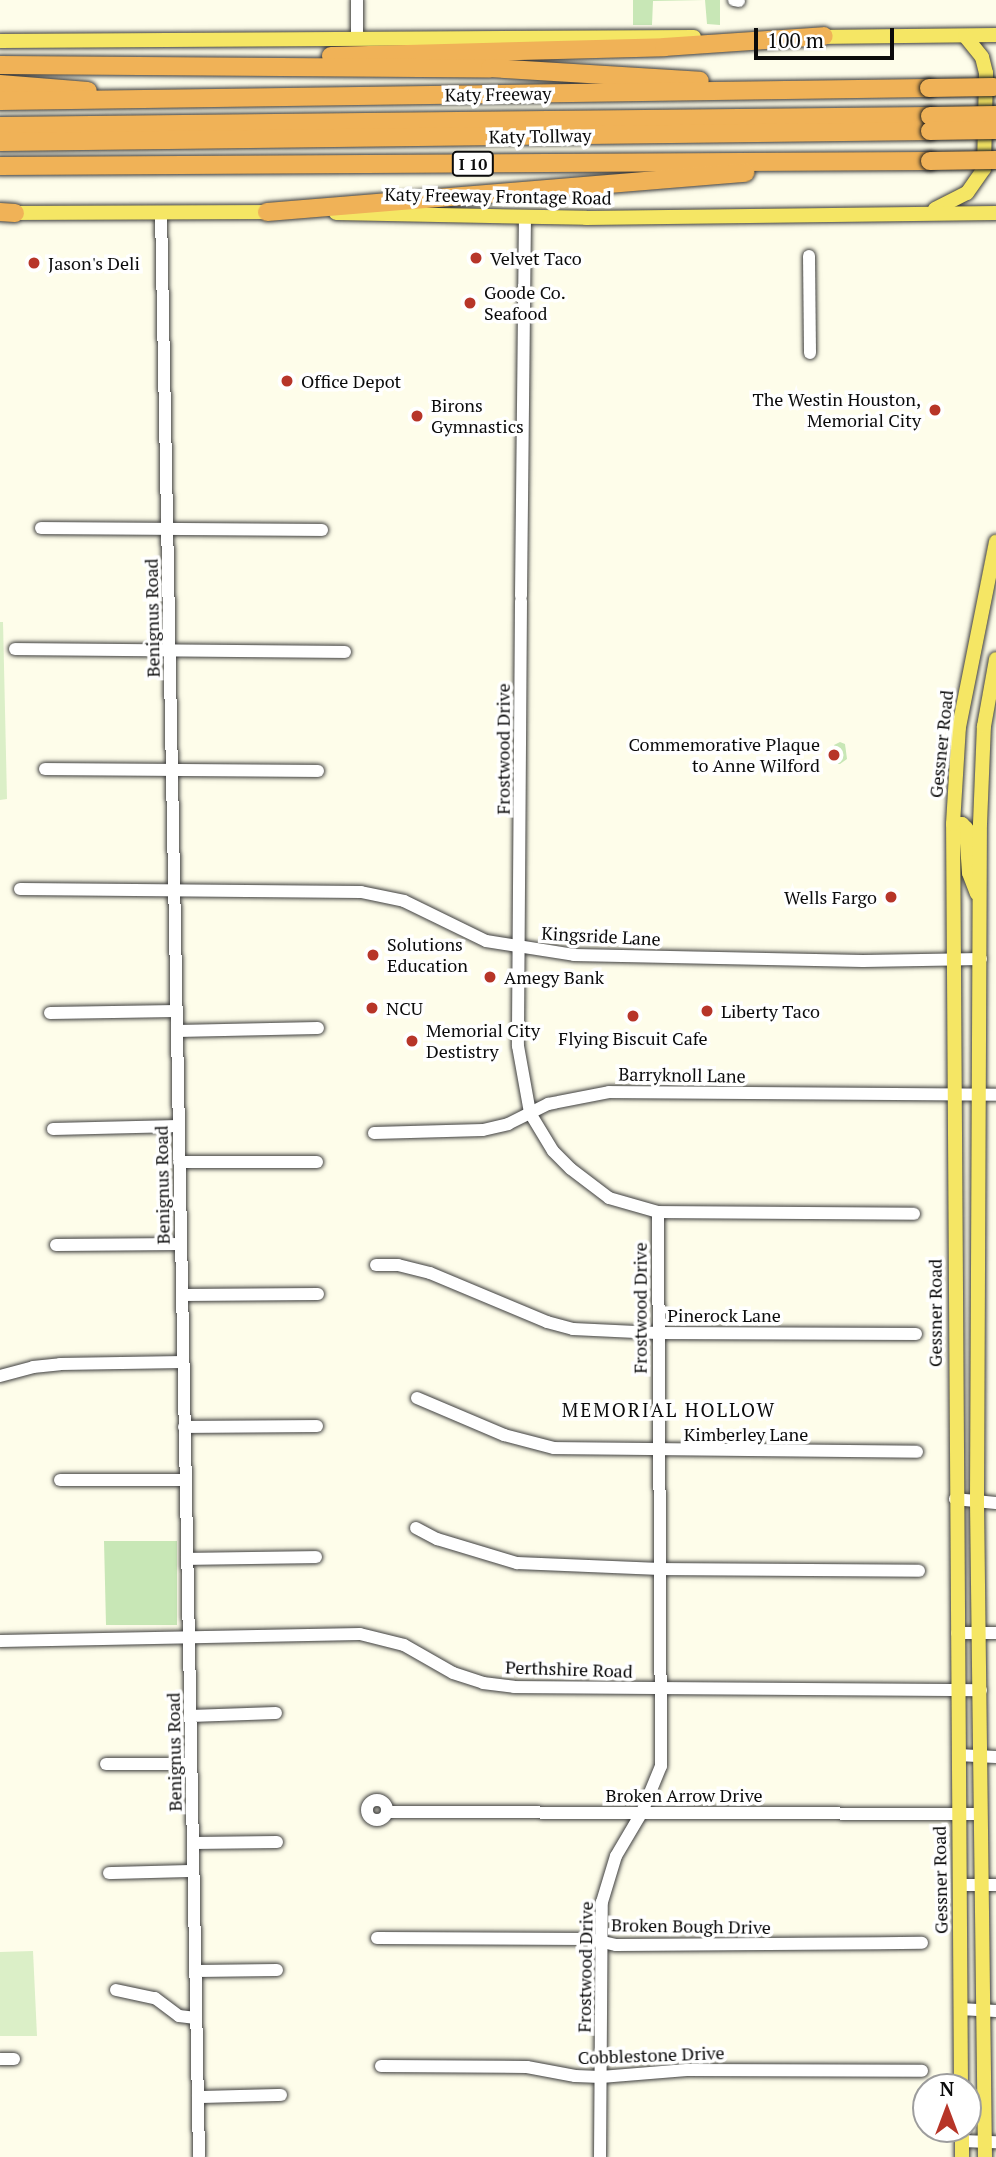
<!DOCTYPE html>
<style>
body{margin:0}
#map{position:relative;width:996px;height:2157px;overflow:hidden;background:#fefdea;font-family:"PT Serif",serif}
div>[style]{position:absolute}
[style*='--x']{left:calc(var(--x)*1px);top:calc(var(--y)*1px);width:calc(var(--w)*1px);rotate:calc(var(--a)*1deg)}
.green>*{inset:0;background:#c8e7b6}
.pitch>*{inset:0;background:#dbefc7}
.roads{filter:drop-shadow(0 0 2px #3e3e3e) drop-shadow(0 0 2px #3e3e3e)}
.minor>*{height:12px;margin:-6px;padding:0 6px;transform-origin:6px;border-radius:6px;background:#fff}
.minor>.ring{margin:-6px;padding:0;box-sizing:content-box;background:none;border:12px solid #fff;border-radius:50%}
.major>*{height:14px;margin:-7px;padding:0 7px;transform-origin:7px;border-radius:7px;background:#f5e664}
.highway>*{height:18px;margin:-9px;padding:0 9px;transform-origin:9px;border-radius:9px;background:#f0b257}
.bridges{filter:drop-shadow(0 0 2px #1c1c1c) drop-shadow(0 0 2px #1c1c1c)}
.highway-bridge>*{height:18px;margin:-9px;padding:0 9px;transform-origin:9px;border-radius:9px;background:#f0b257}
.dots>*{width:19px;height:19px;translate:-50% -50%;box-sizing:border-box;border:4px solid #fff;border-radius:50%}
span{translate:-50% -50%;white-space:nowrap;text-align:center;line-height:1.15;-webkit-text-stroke:7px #fff;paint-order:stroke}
.shield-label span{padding:2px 5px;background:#fff;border:2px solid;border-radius:5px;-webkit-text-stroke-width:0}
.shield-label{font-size:16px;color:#0b0b0b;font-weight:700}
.street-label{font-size:18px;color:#0b0b0b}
.poi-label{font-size:18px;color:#0b0b0b}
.left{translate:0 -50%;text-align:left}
.right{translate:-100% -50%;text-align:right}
.neighbourhood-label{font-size:19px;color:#0b0b0b;letter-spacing:2px}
.north{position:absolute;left:912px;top:2073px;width:70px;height:70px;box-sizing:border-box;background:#fff;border:2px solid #9d9d9d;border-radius:50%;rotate:0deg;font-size:19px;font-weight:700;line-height:28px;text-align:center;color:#0b0b0b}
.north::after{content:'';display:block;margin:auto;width:24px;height:32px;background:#b73528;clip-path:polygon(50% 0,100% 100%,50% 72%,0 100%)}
.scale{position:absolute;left:754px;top:28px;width:140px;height:32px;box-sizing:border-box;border:4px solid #0b0b0b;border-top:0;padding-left:9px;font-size:21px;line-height:24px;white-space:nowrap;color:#0b0b0b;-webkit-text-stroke:5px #fff;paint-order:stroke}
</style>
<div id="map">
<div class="green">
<i style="clip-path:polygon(633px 0,720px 0,720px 25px,707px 24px,705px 0,653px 1px,652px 25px,633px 25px)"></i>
<i style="clip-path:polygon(840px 742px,845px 744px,847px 759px,840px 764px,832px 764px,834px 745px)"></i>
<i style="clip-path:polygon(104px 1541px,177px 1541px,177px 1625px,106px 1625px)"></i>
</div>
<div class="pitch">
<i style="clip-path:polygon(0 622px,3px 622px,7px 799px,0 800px)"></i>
<i style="clip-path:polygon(33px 1951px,37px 2036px,0 2036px,0 1952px)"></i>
</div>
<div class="roads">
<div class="minor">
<i style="--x:357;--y:0;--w:39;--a:90"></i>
<i style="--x:734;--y:0;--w:5;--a:11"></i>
<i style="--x:161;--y:212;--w:1945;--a:88.88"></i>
<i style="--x:809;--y:256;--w:97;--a:89.4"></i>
<i style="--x:41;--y:528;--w:281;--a:0.4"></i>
<i style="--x:521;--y:596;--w:380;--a:-89.4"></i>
<i style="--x:521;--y:601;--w:445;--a:90.4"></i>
<i style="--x:518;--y:1046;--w:68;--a:79.8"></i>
<i style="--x:530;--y:1113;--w:44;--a:58.8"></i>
<i style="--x:553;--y:1151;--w:25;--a:45"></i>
<i style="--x:571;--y:1169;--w:48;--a:37.3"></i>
<i style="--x:609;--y:1198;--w:51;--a:15.9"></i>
<i style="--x:658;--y:1212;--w:256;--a:0.4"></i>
<i style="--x:15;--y:649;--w:330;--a:0.5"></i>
<i style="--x:45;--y:769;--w:273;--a:0.4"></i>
<i style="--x:20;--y:889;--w:341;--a:0.5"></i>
<i style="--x:361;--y:892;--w:44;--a:11.8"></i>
<i style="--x:404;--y:901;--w:91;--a:26"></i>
<i style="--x:486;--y:941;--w:89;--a:9"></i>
<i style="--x:574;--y:955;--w:289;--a:1.2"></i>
<i style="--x:863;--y:961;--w:118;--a:-1"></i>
<i style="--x:50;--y:1013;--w:126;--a:-0.9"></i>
<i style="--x:177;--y:1031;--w:141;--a:-1.2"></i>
<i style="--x:53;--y:1129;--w:125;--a:-1.4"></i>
<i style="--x:374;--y:1133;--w:109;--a:-1.6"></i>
<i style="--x:483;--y:1130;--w:26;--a:-13"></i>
<i style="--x:508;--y:1124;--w:45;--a:-26.6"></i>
<i style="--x:548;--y:1104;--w:62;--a:-11.1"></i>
<i style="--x:609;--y:1092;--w:387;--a:0.4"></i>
<i style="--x:179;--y:1162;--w:138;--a:0"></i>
<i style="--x:56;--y:1245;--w:125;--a:-0.5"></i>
<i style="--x:376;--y:1265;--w:22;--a:0"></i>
<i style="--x:398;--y:1265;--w:33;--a:14"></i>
<i style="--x:430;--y:1273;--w:127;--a:22.7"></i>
<i style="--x:547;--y:1322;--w:27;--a:15"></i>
<i style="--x:573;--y:1329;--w:84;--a:2.7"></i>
<i style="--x:657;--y:1333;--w:259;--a:0.2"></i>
<i style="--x:182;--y:1295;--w:136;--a:-0.4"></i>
<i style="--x:0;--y:1376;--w:34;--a:-15"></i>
<i style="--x:33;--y:1367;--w:27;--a:-6"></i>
<i style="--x:60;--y:1364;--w:123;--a:-0.9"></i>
<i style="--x:417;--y:1398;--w:95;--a:23"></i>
<i style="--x:504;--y:1435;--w:52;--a:14.6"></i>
<i style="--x:554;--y:1448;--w:363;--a:0.6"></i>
<i style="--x:184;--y:1427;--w:133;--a:-0.4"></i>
<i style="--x:60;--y:1480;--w:125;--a:0"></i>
<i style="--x:955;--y:1499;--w:41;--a:5.6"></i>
<i style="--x:416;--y:1528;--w:24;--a:28"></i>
<i style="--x:437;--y:1539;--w:84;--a:16.7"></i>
<i style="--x:517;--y:1563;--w:143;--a:2.4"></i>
<i style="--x:660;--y:1569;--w:259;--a:0.4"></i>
<i style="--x:187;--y:1559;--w:129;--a:-0.9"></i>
<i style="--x:957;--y:1633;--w:39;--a:0"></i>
<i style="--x:0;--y:1641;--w:360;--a:-1.1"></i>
<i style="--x:360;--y:1634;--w:45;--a:14"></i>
<i style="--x:404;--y:1645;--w:56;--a:29.7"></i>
<i style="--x:453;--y:1673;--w:32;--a:18"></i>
<i style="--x:483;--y:1683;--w:31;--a:7"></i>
<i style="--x:514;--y:1687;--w:467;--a:0.4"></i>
<i style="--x:190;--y:1716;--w:86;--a:-2"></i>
<i style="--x:958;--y:1755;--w:38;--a:3"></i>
<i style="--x:106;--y:1764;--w:85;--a:0"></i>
<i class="ring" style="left:367px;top:1800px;width:8px;height:8px"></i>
<i style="--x:387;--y:1812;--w:594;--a:0.19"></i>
<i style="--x:194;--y:1843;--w:83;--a:-0.7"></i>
<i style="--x:109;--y:1873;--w:84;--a:-1.4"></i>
<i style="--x:959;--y:1885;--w:37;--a:0"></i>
<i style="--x:377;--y:1938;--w:213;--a:0.3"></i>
<i style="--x:590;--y:1939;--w:27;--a:13"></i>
<i style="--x:616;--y:1945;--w:306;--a:-0.4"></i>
<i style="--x:196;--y:1971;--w:81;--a:-0.7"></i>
<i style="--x:116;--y:1990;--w:40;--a:12"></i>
<i style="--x:155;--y:1998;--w:30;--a:37"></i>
<i style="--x:179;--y:2016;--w:17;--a:7"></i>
<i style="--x:960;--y:2009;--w:36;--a:3"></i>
<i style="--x:0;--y:2059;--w:14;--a:0"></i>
<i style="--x:381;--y:2066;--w:146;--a:0.4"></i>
<i style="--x:527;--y:2067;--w:49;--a:10.6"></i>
<i style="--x:575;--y:2076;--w:26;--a:2"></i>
<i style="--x:601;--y:2077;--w:86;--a:-4.7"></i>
<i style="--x:687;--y:2070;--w:235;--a:0.2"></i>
<i style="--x:198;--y:2097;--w:83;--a:-1.4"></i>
<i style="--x:962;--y:2141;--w:34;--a:2"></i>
<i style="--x:600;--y:2157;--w:255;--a:-89.6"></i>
<i style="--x:602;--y:1902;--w:48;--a:-73.1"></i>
<i style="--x:616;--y:1856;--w:51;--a:-59.4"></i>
<i style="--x:642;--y:1812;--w:50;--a:-67.6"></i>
<i style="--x:661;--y:1766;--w:554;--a:-90.31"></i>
</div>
<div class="major">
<i style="--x:815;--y:37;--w:181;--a:-0.6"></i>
<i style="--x:0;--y:41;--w:694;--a:-0.33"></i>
<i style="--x:935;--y:209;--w:36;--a:-27"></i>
<i style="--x:967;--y:193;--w:29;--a:-55"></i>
<i style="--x:984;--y:169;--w:96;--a:-88.8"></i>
<i style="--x:986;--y:73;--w:16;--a:-104"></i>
<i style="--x:982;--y:57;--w:27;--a:-129"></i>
<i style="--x:7;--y:213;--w:270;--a:-0.2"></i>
<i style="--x:336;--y:213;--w:250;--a:1.1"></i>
<i style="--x:586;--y:218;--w:410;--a:-0.7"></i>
<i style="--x:953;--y:824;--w:9;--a:0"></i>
<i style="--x:962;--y:824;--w:6;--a:45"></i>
<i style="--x:966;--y:828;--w:45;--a:86.2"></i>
<i style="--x:969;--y:873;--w:22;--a:69"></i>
<i style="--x:961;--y:2087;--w:1263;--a:-90.36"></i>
<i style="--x:953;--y:824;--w:97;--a:-86.5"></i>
<i style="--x:959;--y:727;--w:189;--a:-78.7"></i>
<i style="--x:962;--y:2129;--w:28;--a:90"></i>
<i style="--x:985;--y:2157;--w:658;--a:-90.7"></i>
<i style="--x:977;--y:1499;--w:675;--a:-89.75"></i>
<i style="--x:980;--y:824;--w:98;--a:-87.7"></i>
<i style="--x:984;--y:726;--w:68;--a:-79.8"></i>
</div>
<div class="highway">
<i style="--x:331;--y:56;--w:333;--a:-1.5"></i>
<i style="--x:664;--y:47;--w:160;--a:-3.9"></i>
<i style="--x:0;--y:65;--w:490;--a:0.4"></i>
<i style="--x:490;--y:68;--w:210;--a:3.5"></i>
<i style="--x:0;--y:84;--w:88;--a:4.5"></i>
<i style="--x:0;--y:101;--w:929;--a:-0.8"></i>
<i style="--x:0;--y:126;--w:930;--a:-0.62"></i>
<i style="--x:0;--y:142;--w:930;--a:-0.68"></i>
<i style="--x:0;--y:166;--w:930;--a:-0.31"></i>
<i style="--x:0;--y:212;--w:15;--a:4"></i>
<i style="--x:267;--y:212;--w:480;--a:-4.7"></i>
</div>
</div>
<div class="bridges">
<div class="highway-bridge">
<i style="--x:929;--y:88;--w:65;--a:-0.9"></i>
<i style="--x:930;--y:116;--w:66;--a:-0.9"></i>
<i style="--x:930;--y:131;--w:66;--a:-0.9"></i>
<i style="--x:930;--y:161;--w:66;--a:-0.9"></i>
</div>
</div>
<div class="dots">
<i style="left:476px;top:258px;background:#b73528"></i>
<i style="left:34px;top:263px;background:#b73528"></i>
<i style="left:470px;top:303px;background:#b73528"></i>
<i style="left:287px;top:381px;background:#b73528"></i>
<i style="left:935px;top:410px;background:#b73528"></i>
<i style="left:417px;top:416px;background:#b73528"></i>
<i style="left:834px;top:755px;background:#b73528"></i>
<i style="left:891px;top:897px;background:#b73528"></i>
<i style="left:373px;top:955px;background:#b73528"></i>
<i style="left:490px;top:977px;background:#b73528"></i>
<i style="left:372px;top:1008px;background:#b73528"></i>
<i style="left:707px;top:1011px;background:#b73528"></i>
<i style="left:633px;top:1016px;background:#b73528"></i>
<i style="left:412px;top:1041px;background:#b73528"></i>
</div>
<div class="shield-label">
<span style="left:473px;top:164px">I 10</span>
</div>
<div class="street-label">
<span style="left:498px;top:94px;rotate:-1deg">Katy Freeway</span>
<span style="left:540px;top:136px;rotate:-1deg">Katy Tollway</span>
<span style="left:498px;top:196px;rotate:1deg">Katy Freeway Frontage Road</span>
<span style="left:152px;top:618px;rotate:-91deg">Benignus Road</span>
<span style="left:941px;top:744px;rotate:-84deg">Gessner Road</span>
<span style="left:503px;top:749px;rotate:-90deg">Frostwood Drive</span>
<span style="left:601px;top:936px;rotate:3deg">Kingsride Lane</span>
<span style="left:682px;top:1075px;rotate:1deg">Barryknoll Lane</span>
<span style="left:162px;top:1185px;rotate:-91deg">Benignus Road</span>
<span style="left:640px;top:1308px;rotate:-90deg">Frostwood Drive</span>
<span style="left:935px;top:1313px;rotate:-90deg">Gessner Road</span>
<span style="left:724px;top:1315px">Pinerock Lane</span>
<span style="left:746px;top:1434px">Kimberley Lane</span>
<span style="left:569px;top:1669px;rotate:2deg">Perthshire Road</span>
<span style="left:174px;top:1752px;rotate:-91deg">Benignus Road</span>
<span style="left:684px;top:1795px">Broken Arrow Drive</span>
<span style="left:940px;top:1880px;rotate:-91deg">Gessner Road</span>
<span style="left:691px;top:1926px;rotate:1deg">Broken Bough Drive</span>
<span style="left:585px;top:1967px;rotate:-89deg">Frostwood Drive</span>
<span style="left:651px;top:2055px;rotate:-2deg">Cobblestone Drive</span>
</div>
<div class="poi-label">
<span class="left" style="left:490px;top:258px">Velvet Taco</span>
<span class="left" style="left:48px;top:263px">Jason's Deli</span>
<span class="left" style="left:484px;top:303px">Goode Co.<br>Seafood</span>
<span class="left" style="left:301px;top:381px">Office Depot</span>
<span class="right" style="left:921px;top:410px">The Westin Houston,<br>Memorial City</span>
<span class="left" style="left:431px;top:416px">Birons<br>Gymnastics</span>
<span class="right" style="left:820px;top:755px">Commemorative Plaque<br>to Anne Wilford</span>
<span class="right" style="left:877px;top:897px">Wells Fargo</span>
<span class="left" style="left:387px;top:955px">Solutions<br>Education</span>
<span class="left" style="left:504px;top:977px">Amegy Bank</span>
<span class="left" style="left:386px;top:1008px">NCU</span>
<span class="left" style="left:721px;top:1011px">Liberty Taco</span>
<span class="left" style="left:426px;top:1041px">Memorial City<br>Destistry</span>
<span style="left:633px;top:1038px">Flying Biscuit Cafe</span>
</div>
<div class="neighbourhood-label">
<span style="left:669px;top:1410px">MEMORIAL HOLLOW</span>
</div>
<div class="north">N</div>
<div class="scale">100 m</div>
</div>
